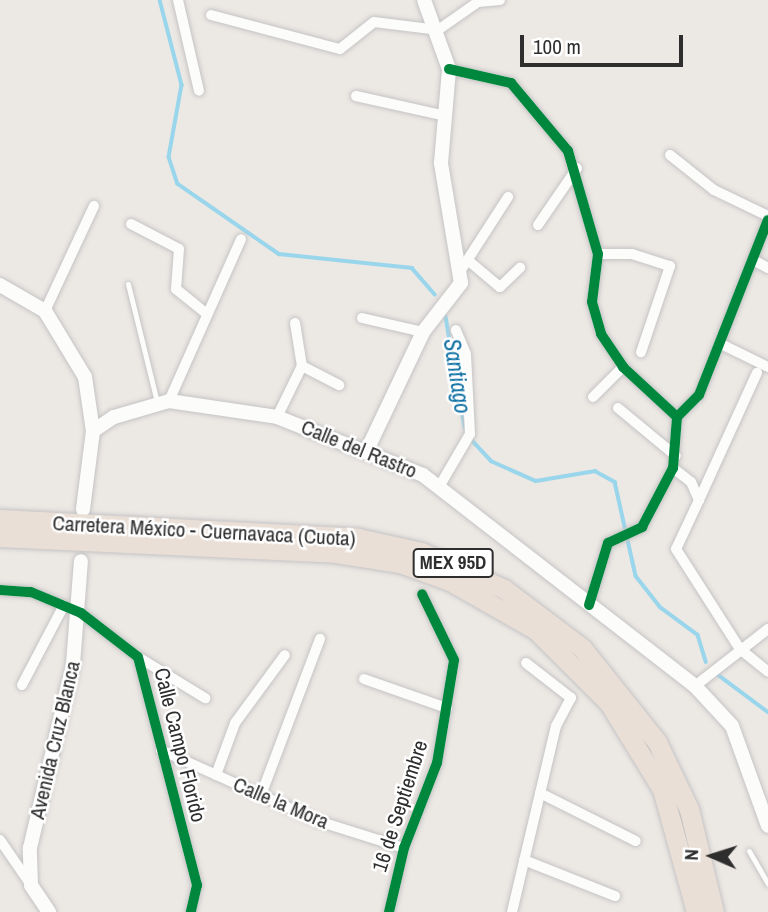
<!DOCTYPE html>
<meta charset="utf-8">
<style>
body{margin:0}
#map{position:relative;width:768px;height:912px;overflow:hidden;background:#ece8e4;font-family:"Archivo Narrow",sans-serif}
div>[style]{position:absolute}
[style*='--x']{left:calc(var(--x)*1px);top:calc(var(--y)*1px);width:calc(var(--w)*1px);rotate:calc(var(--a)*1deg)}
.stream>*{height:3.5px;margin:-1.75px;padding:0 1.75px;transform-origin:1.75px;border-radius:1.75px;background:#99d6ec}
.roads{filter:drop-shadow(0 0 2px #c5c4c5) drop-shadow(0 0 2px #c5c4c5)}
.service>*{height:5px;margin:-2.5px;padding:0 2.5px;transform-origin:2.5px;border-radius:2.5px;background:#fcfcfb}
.minor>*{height:10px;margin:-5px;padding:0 5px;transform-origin:5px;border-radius:5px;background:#fcfcfb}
.secondary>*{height:14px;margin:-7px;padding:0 7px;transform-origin:7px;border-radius:7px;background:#fcfcfb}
.motorway>*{height:19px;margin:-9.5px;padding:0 9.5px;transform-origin:9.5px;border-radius:9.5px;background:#eadfd6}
.cycleway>*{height:10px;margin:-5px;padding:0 5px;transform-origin:5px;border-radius:5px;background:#00873e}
span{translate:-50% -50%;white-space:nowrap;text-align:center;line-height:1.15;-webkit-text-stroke:5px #fff;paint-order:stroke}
.shield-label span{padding:2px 5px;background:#fff;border:2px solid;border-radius:5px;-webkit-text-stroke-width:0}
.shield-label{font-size:19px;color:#2e2e2e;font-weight:700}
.street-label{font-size:21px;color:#2e2e2e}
.water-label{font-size:23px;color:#0d6fa3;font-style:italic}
.north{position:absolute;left:677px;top:821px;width:70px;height:70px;-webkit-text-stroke:5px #fff;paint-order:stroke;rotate:273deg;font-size:19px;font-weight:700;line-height:28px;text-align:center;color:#2e2e2e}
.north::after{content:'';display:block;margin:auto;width:24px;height:32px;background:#2e2e2e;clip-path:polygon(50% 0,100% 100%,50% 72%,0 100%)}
.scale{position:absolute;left:520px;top:35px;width:163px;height:32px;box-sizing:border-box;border:4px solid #2e2e2e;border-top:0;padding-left:9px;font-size:21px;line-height:24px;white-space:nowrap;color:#2e2e2e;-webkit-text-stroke:5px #fff;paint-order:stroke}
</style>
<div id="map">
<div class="stream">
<i style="--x:160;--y:0;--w:88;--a:75.5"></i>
<i style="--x:182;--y:85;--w:73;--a:100.2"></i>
<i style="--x:169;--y:157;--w:28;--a:72"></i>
<i style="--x:178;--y:184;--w:123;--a:34.7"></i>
<i style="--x:279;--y:254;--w:134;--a:6"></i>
<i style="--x:412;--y:268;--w:35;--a:49"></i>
<i style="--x:446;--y:317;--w:112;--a:80.2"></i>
<i style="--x:469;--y:437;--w:33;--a:47"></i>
<i style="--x:491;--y:461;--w:49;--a:24"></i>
<i style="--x:536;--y:481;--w:60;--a:-9.6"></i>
<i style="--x:595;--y:471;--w:23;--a:29"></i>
<i style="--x:615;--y:482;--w:96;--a:77.4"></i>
<i style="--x:636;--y:576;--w:39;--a:52"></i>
<i style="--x:660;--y:607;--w:47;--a:36.4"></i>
<i style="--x:698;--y:635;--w:28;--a:73"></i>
<i style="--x:717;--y:674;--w:64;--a:36.7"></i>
</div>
<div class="roads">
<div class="service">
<i style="--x:128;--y:284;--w:122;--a:76.2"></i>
<i style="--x:749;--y:851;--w:38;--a:60"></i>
</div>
<div class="minor">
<i style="--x:178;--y:0;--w:93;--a:77"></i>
<i style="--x:211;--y:15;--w:133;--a:14.8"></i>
<i style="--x:340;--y:49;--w:43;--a:-38.5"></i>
<i style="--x:374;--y:22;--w:64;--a:7.1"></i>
<i style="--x:438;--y:30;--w:49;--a:-35"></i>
<i style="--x:478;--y:2;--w:22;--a:-5"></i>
<i style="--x:449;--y:69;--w:64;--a:12.7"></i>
<i style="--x:511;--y:83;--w:89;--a:50"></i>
<i style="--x:568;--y:151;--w:107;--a:73.8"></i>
<i style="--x:598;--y:254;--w:48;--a:97.1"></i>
<i style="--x:592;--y:302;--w:33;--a:74"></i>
<i style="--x:601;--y:334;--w:40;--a:56"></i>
<i style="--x:623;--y:367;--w:74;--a:42.8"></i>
<i style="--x:356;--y:96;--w:87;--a:12.6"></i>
<i style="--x:670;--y:155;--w:56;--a:38.5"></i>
<i style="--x:714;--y:190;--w:60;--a:25.7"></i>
<i style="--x:131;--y:224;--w:54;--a:27.5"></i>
<i style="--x:179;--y:249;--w:40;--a:94.3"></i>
<i style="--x:176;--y:289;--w:40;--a:39"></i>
<i style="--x:538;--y:225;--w:69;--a:-55.6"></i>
<i style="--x:598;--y:254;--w:34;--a:0"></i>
<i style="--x:632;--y:254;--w:40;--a:18"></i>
<i style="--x:670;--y:266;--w:91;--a:108.6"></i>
<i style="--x:753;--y:260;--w:17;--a:28"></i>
<i style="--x:470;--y:262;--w:39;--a:40"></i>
<i style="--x:500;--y:287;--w:28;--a:-44"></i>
<i style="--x:461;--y:270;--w:87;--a:-57.2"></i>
<i style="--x:45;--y:311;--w:116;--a:-65"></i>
<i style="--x:362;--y:318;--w:63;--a:12.9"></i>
<i style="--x:295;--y:323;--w:44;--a:80.8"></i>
<i style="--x:721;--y:344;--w:52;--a:26.1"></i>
<i style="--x:593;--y:397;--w:42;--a:-45"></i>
<i style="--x:169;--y:401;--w:177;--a:-66"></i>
<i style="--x:618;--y:408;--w:75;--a:39.6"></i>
<i style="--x:277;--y:417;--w:57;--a:-63.9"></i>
<i style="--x:302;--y:366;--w:42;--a:27.2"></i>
<i style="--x:673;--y:468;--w:23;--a:38"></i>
<i style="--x:691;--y:482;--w:20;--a:66"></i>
<i style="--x:699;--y:500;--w:54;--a:115.1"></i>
<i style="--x:676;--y:549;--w:119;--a:57.4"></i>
<i style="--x:740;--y:649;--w:36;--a:39"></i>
<i style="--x:439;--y:487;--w:61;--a:-59.7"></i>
<i style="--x:470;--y:434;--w:80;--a:-92.9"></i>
<i style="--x:466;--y:354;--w:26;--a:-113"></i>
<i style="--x:699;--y:500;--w:140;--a:-65.5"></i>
<i style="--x:0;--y:590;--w:31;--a:4"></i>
<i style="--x:31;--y:592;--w:54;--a:22.8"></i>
<i style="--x:81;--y:613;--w:72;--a:37.7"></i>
<i style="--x:138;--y:657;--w:236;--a:75.5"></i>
<i style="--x:197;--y:885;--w:28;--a:103"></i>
<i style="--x:589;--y:605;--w:65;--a:-73"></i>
<i style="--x:608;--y:543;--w:38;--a:-25"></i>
<i style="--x:642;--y:527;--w:67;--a:-62.3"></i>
<i style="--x:673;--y:468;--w:51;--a:-85.5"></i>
<i style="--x:677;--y:417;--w:31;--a:-45"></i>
<i style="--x:699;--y:395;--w:188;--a:-68.5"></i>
<i style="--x:138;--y:657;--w:79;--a:31.5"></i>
<i style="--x:364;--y:679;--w:88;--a:19.3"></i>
<i style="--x:22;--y:685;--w:90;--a:-62.3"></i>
<i style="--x:695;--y:686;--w:93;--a:-38"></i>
<i style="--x:161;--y:750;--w:172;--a:24.3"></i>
<i style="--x:318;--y:821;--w:90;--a:17.4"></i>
<i style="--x:216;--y:775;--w:55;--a:-69.9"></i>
<i style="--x:235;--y:723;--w:84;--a:-53.7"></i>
<i style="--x:540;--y:793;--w:107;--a:26.6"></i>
<i style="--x:261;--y:795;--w:167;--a:-69.3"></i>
<i style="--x:0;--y:840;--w:55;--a:55.4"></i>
<i style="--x:524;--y:860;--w:98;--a:21.6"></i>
<i style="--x:389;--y:912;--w:66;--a:-76.8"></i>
<i style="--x:404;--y:848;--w:91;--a:-68.8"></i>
<i style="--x:437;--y:763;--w:104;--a:-80.6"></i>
<i style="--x:454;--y:660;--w:73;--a:-115.9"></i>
<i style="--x:512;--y:912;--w:191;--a:-76.7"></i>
<i style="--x:556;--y:726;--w:32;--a:-62"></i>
<i style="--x:571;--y:698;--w:57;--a:-142.1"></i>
</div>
<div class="secondary">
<i style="--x:0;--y:285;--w:52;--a:30"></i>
<i style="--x:45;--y:311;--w:77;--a:58.8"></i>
<i style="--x:85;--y:377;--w:55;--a:81.6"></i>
<i style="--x:93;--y:431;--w:79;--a:97.3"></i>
<i style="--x:93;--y:431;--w:25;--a:-34"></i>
<i style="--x:114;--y:417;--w:57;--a:-16.2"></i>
<i style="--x:169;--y:401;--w:109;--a:8.4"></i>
<i style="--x:277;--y:417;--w:157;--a:21.7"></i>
<i style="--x:423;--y:475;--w:344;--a:37.8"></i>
<i style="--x:695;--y:686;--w:54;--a:47.2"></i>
<i style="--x:732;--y:726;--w:106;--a:70.2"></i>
<i style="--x:368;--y:448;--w:128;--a:-64.6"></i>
<i style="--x:423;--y:332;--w:62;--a:-52.2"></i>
<i style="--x:461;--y:283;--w:122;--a:-99.5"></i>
<i style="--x:441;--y:163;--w:94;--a:-85.1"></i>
<i style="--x:449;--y:69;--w:73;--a:-109.9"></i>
<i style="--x:49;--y:912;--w:32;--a:-124"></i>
<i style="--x:31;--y:885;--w:37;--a:-92"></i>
<i style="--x:30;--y:848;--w:189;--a:-76.8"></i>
<i style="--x:73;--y:664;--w:103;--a:-85.6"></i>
</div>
<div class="motorway">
<i style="--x:0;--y:519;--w:359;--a:3"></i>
<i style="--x:358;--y:538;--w:65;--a:12.5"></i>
<i style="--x:421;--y:552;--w:91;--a:24"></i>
<i style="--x:504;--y:589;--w:98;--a:37.1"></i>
<i style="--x:582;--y:648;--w:120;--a:51.4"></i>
<i style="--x:657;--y:742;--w:74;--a:64.5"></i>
<i style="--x:689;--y:809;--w:106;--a:76.4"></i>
<i style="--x:0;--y:537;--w:336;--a:2.7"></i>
<i style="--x:336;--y:553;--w:65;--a:8.9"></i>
<i style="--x:400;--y:563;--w:53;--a:19.8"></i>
<i style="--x:450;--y:581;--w:99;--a:29.7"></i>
<i style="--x:536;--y:630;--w:103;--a:45"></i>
<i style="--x:609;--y:703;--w:101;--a:58.4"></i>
<i style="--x:662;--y:789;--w:128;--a:74.5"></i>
</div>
</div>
<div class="cycleway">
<i style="--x:449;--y:69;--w:64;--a:12.7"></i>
<i style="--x:511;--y:83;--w:89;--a:50"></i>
<i style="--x:568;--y:151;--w:107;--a:73.8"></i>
<i style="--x:598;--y:254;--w:48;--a:97.1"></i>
<i style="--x:592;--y:302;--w:33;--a:74"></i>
<i style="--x:601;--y:334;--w:40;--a:56"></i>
<i style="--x:623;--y:367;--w:74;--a:42.8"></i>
<i style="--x:0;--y:590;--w:31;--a:4"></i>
<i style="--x:31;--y:592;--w:54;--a:22.8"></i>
<i style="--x:81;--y:613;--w:72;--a:37.7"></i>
<i style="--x:138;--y:657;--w:236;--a:75.5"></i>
<i style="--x:197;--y:885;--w:28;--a:103"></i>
<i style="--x:589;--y:605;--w:65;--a:-73"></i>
<i style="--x:608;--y:543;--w:38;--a:-25"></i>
<i style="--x:642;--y:527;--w:67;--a:-62.3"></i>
<i style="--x:673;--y:468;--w:51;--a:-85.5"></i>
<i style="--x:677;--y:417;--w:31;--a:-45"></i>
<i style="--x:699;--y:395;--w:188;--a:-68.5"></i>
<i style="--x:389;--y:912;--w:66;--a:-76.8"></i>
<i style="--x:404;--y:848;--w:91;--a:-68.8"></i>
<i style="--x:437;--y:763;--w:104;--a:-80.6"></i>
<i style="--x:454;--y:660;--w:73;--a:-115.9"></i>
</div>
<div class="shield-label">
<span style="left:453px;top:563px">MEX 95D</span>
</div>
<div class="street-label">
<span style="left:359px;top:449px;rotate:22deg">Calle del Rastro</span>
<span style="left:204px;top:531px;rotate:3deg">Carretera México - Cuernavaca (Cuota)</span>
<span style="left:55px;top:740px;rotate:-77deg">Avenida Cruz Blanca</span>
<span style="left:180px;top:745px;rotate:76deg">Calle Campo Florido</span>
<span style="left:281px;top:803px;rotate:23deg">Calle la Mora</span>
<span style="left:400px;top:806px;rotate:-72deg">16 de Septiembre</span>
</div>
<div class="water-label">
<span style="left:457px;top:376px;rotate:81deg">Santiago</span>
</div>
<div class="north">N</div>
<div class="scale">100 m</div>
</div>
